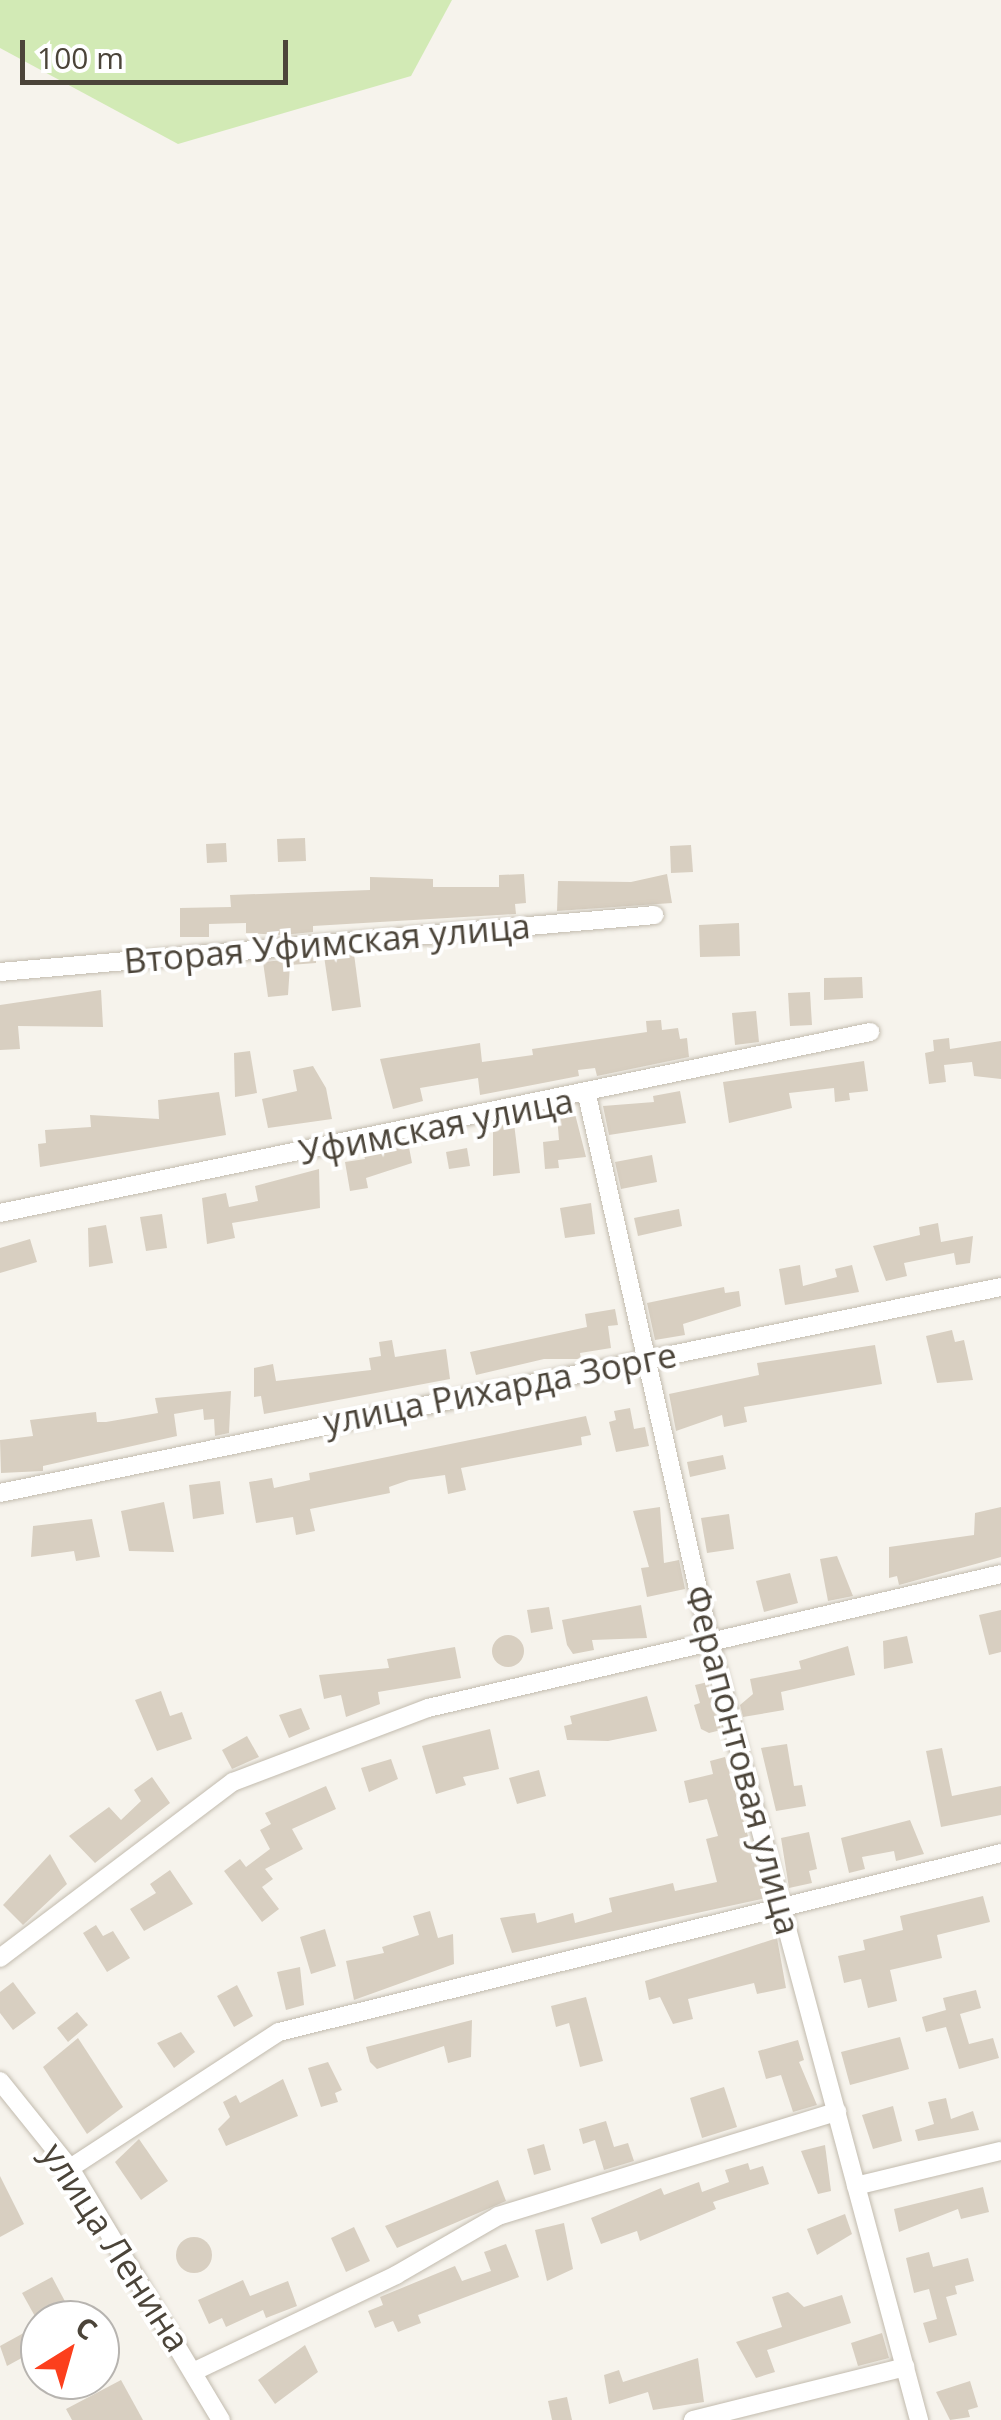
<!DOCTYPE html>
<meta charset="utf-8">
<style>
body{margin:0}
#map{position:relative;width:1001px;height:2420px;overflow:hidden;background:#f6f3ec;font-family:"Open Sans",sans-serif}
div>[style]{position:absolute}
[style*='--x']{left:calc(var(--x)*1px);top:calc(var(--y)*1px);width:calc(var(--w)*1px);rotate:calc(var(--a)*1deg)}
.green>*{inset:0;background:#d2eab5}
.building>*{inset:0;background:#d8cfc1}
.round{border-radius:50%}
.roads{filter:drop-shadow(0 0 2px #c2bbae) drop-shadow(0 0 2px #c2bbae)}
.street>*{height:18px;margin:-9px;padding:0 9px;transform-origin:9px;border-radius:9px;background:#fff}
span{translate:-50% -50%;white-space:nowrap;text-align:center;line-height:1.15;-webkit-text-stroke:8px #fff;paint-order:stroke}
.street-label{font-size:35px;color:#4b4439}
.north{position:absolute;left:20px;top:2300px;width:100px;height:100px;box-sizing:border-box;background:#fff;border:2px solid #b7b4b0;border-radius:50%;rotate:37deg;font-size:28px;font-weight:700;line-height:40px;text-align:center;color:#4b4439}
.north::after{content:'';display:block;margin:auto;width:35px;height:45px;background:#fc3f1d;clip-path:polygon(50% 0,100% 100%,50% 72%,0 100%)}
.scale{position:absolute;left:20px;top:40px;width:268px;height:45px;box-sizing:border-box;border:5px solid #4b4439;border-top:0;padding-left:12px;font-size:30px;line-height:35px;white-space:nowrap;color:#4b4439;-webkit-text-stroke:8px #fff;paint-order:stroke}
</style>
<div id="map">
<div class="green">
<i style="clip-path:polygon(0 0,452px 0,411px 76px,178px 144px,0 48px)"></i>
</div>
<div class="building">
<i style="clip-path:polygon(305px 838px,306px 861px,278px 862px,277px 839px)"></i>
<i style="clip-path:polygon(226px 843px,227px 862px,207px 863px,206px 844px)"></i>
<i style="clip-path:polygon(691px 845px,693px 872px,671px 873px,670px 846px)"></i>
<i style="clip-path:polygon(524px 874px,526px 903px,515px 904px,516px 914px,313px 926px,313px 932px,283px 935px,246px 933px,246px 923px,209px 924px,209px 937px,180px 937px,180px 908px,231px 907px,230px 895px,370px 890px,370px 877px,433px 879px,433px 887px,499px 887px,499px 875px)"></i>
<i style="clip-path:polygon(667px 874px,672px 903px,557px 911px,558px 881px,631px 882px)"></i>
<i style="clip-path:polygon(739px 923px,740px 956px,700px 957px,699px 925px)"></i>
<i style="clip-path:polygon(354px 954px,361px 1007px,332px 1011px,324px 956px)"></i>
<i style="clip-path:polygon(316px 957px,316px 963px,290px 965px,288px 995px,268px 997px,263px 962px)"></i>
<i style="clip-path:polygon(862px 977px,863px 998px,824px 1000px,824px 978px)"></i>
<i style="clip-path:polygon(101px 990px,103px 1027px,18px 1026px,20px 1049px,0 1050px,0 1005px)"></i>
<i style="clip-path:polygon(810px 992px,812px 1025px,790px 1026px,788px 993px)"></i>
<i style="clip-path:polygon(756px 1011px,759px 1042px,735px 1045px,732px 1013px)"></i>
<i style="clip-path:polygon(661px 1020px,662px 1030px,678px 1028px,680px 1039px,687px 1038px,689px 1057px,597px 1076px,595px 1068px,578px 1070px,579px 1076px,480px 1095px,478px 1078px,420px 1088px,423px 1101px,393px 1109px,380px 1059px,480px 1043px,482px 1062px,533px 1055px,532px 1049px,647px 1032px,646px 1021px)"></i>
<i style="clip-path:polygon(949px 1038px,950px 1049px,1001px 1041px,1001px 1079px,974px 1076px,972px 1062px,944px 1065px,946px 1082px,929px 1084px,925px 1053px,934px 1051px,933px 1040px)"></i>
<i style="clip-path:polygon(250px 1051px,257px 1093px,235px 1097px,234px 1053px)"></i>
<i style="clip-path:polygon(864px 1061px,868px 1091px,849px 1093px,850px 1100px,835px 1102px,834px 1088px,789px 1093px,792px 1108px,729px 1123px,723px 1082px)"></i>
<i style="clip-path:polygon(313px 1066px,326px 1088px,332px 1119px,268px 1128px,262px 1099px,297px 1091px,293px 1070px)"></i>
<i style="clip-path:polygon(680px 1091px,686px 1123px,609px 1135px,603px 1106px,654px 1102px,653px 1096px)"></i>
<i style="clip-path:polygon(219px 1092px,226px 1135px,40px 1167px,38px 1144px,46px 1143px,45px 1130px,91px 1127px,90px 1115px,159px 1119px,158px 1100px)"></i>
<i style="clip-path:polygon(575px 1114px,586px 1157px,558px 1160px,559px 1168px,545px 1169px,543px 1142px,559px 1140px,557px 1116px)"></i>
<i style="clip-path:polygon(514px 1123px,520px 1173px,493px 1176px,493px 1126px)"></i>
<i style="clip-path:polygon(408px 1142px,412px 1163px,366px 1178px,368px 1188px,350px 1191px,345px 1162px,365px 1159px,363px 1152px)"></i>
<i style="clip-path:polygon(467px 1148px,470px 1166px,449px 1169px,446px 1152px)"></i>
<i style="clip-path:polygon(652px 1155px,657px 1182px,621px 1189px,615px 1162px)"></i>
<i style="clip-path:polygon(319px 1169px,320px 1208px,232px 1223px,235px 1238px,207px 1244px,202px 1198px,226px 1193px,229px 1207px,258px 1201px,255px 1186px)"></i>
<i style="clip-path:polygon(591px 1203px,595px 1234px,565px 1238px,560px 1208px)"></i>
<i style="clip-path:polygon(679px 1209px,682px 1226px,638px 1236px,634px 1218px)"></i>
<i style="clip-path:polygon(162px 1214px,167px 1248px,146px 1251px,140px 1217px)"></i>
<i style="clip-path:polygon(938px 1223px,941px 1242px,973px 1236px,970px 1263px,956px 1265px,954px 1253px,904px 1263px,907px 1276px,886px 1281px,873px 1246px,920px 1235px,919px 1227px)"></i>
<i style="clip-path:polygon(106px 1225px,113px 1263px,89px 1267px,88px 1228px)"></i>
<i style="clip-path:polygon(30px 1239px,37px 1262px,0 1273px,0 1248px)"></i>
<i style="clip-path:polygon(800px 1265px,803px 1286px,837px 1277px,835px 1269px,852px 1265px,859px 1292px,785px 1305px,779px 1269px)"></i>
<i style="clip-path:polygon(724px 1287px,725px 1293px,739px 1291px,741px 1306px,683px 1324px,685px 1335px,655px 1340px,647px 1303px)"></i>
<i style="clip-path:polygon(615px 1309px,618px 1325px,608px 1326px,611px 1348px,580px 1353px,581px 1359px,544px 1359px,476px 1375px,470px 1352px,587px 1327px,585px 1314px)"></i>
<i style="clip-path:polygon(952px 1330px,955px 1342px,964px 1340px,973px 1380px,937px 1383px,926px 1336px)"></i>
<i style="clip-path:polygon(392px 1340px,395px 1357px,446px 1349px,450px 1379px,264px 1414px,261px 1396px,254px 1397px,254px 1368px,273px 1364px,276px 1381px,371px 1370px,369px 1358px,381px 1356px,379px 1342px)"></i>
<i style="clip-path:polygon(875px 1345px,882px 1384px,744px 1407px,747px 1422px,724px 1427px,722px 1415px,676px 1431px,669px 1394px,759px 1375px,757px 1363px)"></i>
<i style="clip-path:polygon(231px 1391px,229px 1433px,215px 1436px,214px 1419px,204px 1420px,203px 1409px,174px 1414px,177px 1436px,43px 1466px,43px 1471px,1px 1473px,0 1440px,33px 1436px,30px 1420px,96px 1412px,97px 1422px,106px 1422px,158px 1413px,155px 1398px)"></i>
<i style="clip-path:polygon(630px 1408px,634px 1429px,645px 1427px,649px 1446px,616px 1452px,609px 1422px,616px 1420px,614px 1411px)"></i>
<i style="clip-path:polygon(586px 1416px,591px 1435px,581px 1437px,582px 1445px,461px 1468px,466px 1490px,448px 1494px,445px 1475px,409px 1480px,389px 1487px,390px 1493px,310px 1509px,315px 1531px,296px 1535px,293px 1517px,256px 1523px,249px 1482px,272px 1478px,274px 1488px,310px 1480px,309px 1473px)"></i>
<i style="clip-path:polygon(723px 1455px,726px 1469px,690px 1477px,687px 1462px)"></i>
<i style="clip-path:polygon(220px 1481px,224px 1514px,193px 1519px,189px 1485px)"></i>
<i style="clip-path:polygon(164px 1502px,174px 1552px,129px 1551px,121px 1511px)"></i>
<i style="clip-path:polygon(660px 1507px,664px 1563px,679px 1560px,685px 1589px,647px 1597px,641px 1568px,649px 1567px,633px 1511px)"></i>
<i style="clip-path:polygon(1001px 1507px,1001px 1557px,899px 1585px,897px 1576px,889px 1578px,889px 1547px,974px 1535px,975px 1513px)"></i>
<i style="clip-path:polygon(729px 1514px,734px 1549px,707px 1553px,701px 1518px)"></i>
<i style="clip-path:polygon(92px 1519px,100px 1557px,76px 1561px,74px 1551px,31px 1557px,33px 1526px)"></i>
<i style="clip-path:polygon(837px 1556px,853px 1596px,828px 1601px,820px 1559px)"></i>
<i style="clip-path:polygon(790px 1573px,798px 1603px,764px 1612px,756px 1581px)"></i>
<i style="clip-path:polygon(641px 1605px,647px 1638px,592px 1640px,594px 1650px,573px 1654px,567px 1645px,562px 1620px)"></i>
<i style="clip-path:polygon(549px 1607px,553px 1629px,531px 1633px,527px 1610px)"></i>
<i style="clip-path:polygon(1001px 1610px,1001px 1652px,989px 1655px,979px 1615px)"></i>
<i class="round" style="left:492px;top:1635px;width:32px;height:32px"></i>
<i style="clip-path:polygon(907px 1636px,913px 1663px,884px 1669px,883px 1641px)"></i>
<i style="clip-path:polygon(848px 1646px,855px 1675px,781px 1692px,784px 1710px,743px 1717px,740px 1705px,753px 1694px,750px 1679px,801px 1669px,799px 1661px)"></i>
<i style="clip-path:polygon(455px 1647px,461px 1678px,378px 1692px,380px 1704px,346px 1717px,341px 1695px,324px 1699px,319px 1675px,389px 1668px,387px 1659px)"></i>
<i style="clip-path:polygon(708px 1682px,721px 1730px,709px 1733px,701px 1729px,694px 1705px,700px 1703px,695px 1685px)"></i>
<i style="clip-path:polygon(161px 1691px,170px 1716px,182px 1712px,192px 1739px,157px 1751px,135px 1700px)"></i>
<i style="clip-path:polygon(647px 1696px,657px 1731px,608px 1741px,567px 1740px,564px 1726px,572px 1724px,570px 1716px)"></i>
<i style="clip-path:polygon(301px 1708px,310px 1729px,289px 1738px,279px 1715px)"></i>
<i style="clip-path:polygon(490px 1729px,499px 1769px,463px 1777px,466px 1785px,436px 1794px,422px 1746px)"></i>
<i style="clip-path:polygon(247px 1736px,259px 1757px,232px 1769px,222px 1750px)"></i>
<i style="clip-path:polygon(787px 1744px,794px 1786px,802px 1785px,806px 1806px,776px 1811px,761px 1748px)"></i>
<i style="clip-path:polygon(942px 1748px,952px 1796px,1001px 1786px,1001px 1815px,941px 1827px,926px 1751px)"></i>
<i style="clip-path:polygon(725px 1757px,766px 1898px,512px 1953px,500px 1918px,535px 1913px,537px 1923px,573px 1913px,575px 1923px,612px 1912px,609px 1898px,673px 1883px,675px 1891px,717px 1882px,706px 1839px,718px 1836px,707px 1799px,689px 1803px,684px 1781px,713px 1774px,710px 1761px)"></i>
<i style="clip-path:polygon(391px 1759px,398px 1779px,369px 1792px,361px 1768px)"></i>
<i style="clip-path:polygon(539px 1770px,546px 1796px,517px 1804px,509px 1778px)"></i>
<i style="clip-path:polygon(152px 1777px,170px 1803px,95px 1863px,69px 1836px,109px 1807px,121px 1820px,141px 1801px,134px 1790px)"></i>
<i style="clip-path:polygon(326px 1786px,336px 1809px,292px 1829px,303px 1849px,265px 1869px,273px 1879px,262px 1887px,279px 1909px,262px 1922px,224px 1871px,240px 1859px,246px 1867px,270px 1849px,260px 1830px,271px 1824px,265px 1813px)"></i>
<i style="clip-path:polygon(910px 1820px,924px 1854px,896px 1861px,894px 1851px,862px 1857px,865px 1869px,849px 1873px,841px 1838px)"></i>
<i style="clip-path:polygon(809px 1832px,817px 1869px,809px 1871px,812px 1883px,789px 1888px,781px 1838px)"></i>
<i style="clip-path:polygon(50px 1854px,67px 1884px,23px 1925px,3px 1905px)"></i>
<i style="clip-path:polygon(170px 1870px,193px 1904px,144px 1931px,130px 1909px,156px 1893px,150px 1884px)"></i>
<i style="clip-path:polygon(983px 1896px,990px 1922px,937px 1935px,942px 1958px,890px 1970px,897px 2001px,868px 2008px,861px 1979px,844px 1983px,838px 1956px,865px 1950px,863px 1940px,903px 1930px,900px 1916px)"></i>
<i style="clip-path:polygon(430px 1911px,438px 1938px,453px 1934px,454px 1964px,354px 2000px,346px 1961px,384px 1953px,382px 1947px,419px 1935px,413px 1916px)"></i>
<i style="clip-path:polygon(96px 1925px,103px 1936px,113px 1931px,130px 1958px,107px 1972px,83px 1933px)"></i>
<i style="clip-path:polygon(325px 1929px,336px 1966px,311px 1974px,300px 1937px)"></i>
<i style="clip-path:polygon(777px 1938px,786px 1988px,757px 1994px,754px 1983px,688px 1999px,693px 2019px,673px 2024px,660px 1997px,649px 2000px,645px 1981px)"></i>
<i style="clip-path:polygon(300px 1967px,304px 2005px,286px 2010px,277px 1972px)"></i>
<i style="clip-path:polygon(13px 1982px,36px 2013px,13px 2030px,0 2013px,0 1992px)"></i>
<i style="clip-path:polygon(237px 1985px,253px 2016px,234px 2027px,217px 1996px)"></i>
<i style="clip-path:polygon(976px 1990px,981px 2008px,960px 2014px,969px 2044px,993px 2038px,999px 2058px,959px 2069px,946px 2027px,926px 2032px,922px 2017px,946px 2010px,943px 1998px)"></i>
<i style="clip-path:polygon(586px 1997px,603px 2061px,580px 2067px,569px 2023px,556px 2027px,551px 2006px)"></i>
<i style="clip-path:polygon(77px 2012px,88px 2025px,68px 2042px,57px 2028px)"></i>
<i style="clip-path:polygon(472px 2020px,471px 2057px,448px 2063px,444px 2046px,377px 2069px,370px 2062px,366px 2047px)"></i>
<i style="clip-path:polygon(181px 2032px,195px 2052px,174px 2068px,157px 2043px)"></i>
<i style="clip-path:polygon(900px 2037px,909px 2069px,850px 2085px,841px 2052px)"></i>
<i style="clip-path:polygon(78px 2038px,123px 2107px,87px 2134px,43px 2067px)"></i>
<i style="clip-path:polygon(798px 2040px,804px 2060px,799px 2062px,817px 2105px,793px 2112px,781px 2075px,766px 2079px,758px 2051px)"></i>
<i style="clip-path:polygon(328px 2062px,342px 2090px,335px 2093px,338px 2102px,321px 2107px,308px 2068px)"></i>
<i style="clip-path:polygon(283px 2079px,298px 2116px,226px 2146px,218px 2129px,230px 2117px,223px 2102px,236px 2095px,240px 2103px)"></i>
<i style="clip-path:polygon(724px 2087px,737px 2127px,702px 2138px,690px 2098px)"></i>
<i style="clip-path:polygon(946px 2098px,951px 2119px,973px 2111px,979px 2130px,918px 2141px,915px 2130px,934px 2124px,928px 2102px)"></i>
<i style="clip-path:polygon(893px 2106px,902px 2141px,873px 2149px,862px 2115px)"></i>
<i style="clip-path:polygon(606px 2121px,614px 2147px,628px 2143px,634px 2161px,604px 2170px,595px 2140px,583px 2144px,579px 2129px)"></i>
<i style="clip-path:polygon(139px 2139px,168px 2181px,141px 2200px,115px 2162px)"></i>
<i style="clip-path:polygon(544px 2144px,551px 2170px,534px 2175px,527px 2149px)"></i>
<i style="clip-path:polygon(825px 2145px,831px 2191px,818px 2194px,801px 2151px)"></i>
<i style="clip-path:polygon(748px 2163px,750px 2170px,763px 2166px,769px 2184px,713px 2202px,716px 2209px,640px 2241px,637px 2231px,601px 2244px,591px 2218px,661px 2188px,664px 2195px,699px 2182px,702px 2192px,729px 2182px,725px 2170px)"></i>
<i style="clip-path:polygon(0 2176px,24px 2224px,0 2237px)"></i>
<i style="clip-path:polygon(498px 2180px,506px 2201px,397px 2248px,385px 2226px)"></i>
<i style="clip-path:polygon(983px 2187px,989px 2212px,961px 2219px,958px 2209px,899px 2232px,894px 2209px)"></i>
<i style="clip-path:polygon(845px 2214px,852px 2234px,817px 2255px,807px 2229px)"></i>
<i style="clip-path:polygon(564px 2223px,573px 2269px,547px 2281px,535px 2230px)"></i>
<i style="clip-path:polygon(354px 2227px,370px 2261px,346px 2272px,331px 2238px)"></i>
<i class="round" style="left:176px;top:2237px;width:36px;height:36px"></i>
<i style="clip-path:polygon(506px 2244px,519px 2277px,418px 2315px,421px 2323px,398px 2332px,393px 2321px,375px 2328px,368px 2311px,383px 2305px,380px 2297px,455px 2266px,462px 2281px,491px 2271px,484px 2252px)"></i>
<i style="clip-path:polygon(929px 2252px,933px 2267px,968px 2258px,974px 2281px,955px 2286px,957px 2294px,946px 2297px,957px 2335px,929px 2343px,923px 2323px,937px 2319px,929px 2289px,914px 2293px,906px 2258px)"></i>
<i style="clip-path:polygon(52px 2277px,75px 2320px,37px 2320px,22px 2293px)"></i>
<i style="clip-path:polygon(243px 2280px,250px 2296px,288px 2281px,297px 2306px,266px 2318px,263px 2310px,226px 2327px,222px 2318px,209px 2324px,198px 2300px)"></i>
<i style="clip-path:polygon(788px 2292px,804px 2307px,842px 2295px,851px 2323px,767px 2350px,775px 2372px,756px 2378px,736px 2342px,782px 2327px,772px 2297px)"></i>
<i style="clip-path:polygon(40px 2324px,40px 2348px,7px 2366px,0 2346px)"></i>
<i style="clip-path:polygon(882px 2333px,889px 2358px,858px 2366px,851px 2343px)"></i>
<i style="clip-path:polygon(305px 2345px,318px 2372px,275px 2404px,258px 2380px)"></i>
<i style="clip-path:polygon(698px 2358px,704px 2402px,653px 2410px,648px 2392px,609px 2404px,604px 2375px,619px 2370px,623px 2382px)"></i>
<i style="clip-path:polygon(121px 2380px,143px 2420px,72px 2420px,66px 2409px)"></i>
<i style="clip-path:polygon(970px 2381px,978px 2407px,968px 2410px,970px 2417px,950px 2420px,936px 2392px)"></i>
<i style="clip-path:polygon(567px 2397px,572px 2420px,552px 2420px,548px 2401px)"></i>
</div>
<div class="roads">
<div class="street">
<i style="--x:0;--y:972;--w:657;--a:-4.97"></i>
<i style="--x:587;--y:1095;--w:561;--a:77.33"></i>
<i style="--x:710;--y:1642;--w:806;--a:74.96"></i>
<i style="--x:0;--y:1213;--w:889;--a:-11.75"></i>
<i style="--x:0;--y:1493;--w:1022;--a:-11.63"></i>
<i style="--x:0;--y:1958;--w:292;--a:-37.1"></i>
<i style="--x:233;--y:1782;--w:209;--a:-20.8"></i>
<i style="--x:428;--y:1708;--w:588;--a:-13.16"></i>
<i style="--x:0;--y:2081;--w:112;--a:51.2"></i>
<i style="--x:70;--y:2168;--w:294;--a:59.1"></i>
<i style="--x:70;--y:2168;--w:249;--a:-33.1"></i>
<i style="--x:279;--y:2032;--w:744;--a:-13.92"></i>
<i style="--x:856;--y:2186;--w:149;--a:-13.6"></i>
<i style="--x:195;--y:2371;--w:223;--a:-25.5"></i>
<i style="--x:396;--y:2275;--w:118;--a:-30"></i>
<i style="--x:498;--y:2216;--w:355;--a:-17.1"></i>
<i style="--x:693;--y:2420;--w:219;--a:-14"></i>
</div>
</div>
<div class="street-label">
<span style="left:327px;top:943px;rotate:-5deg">Вторая Уфимская улица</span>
<span style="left:436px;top:1126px;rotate:-11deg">Уфимская улица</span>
<span style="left:500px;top:1388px;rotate:-11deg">улица Рихарда Зорге</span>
<span style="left:743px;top:1760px;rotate:75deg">Ферапонтовая улица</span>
<span style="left:116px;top:2247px;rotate:57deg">улица Ленина</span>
</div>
<div class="north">С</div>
<div class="scale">100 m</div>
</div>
